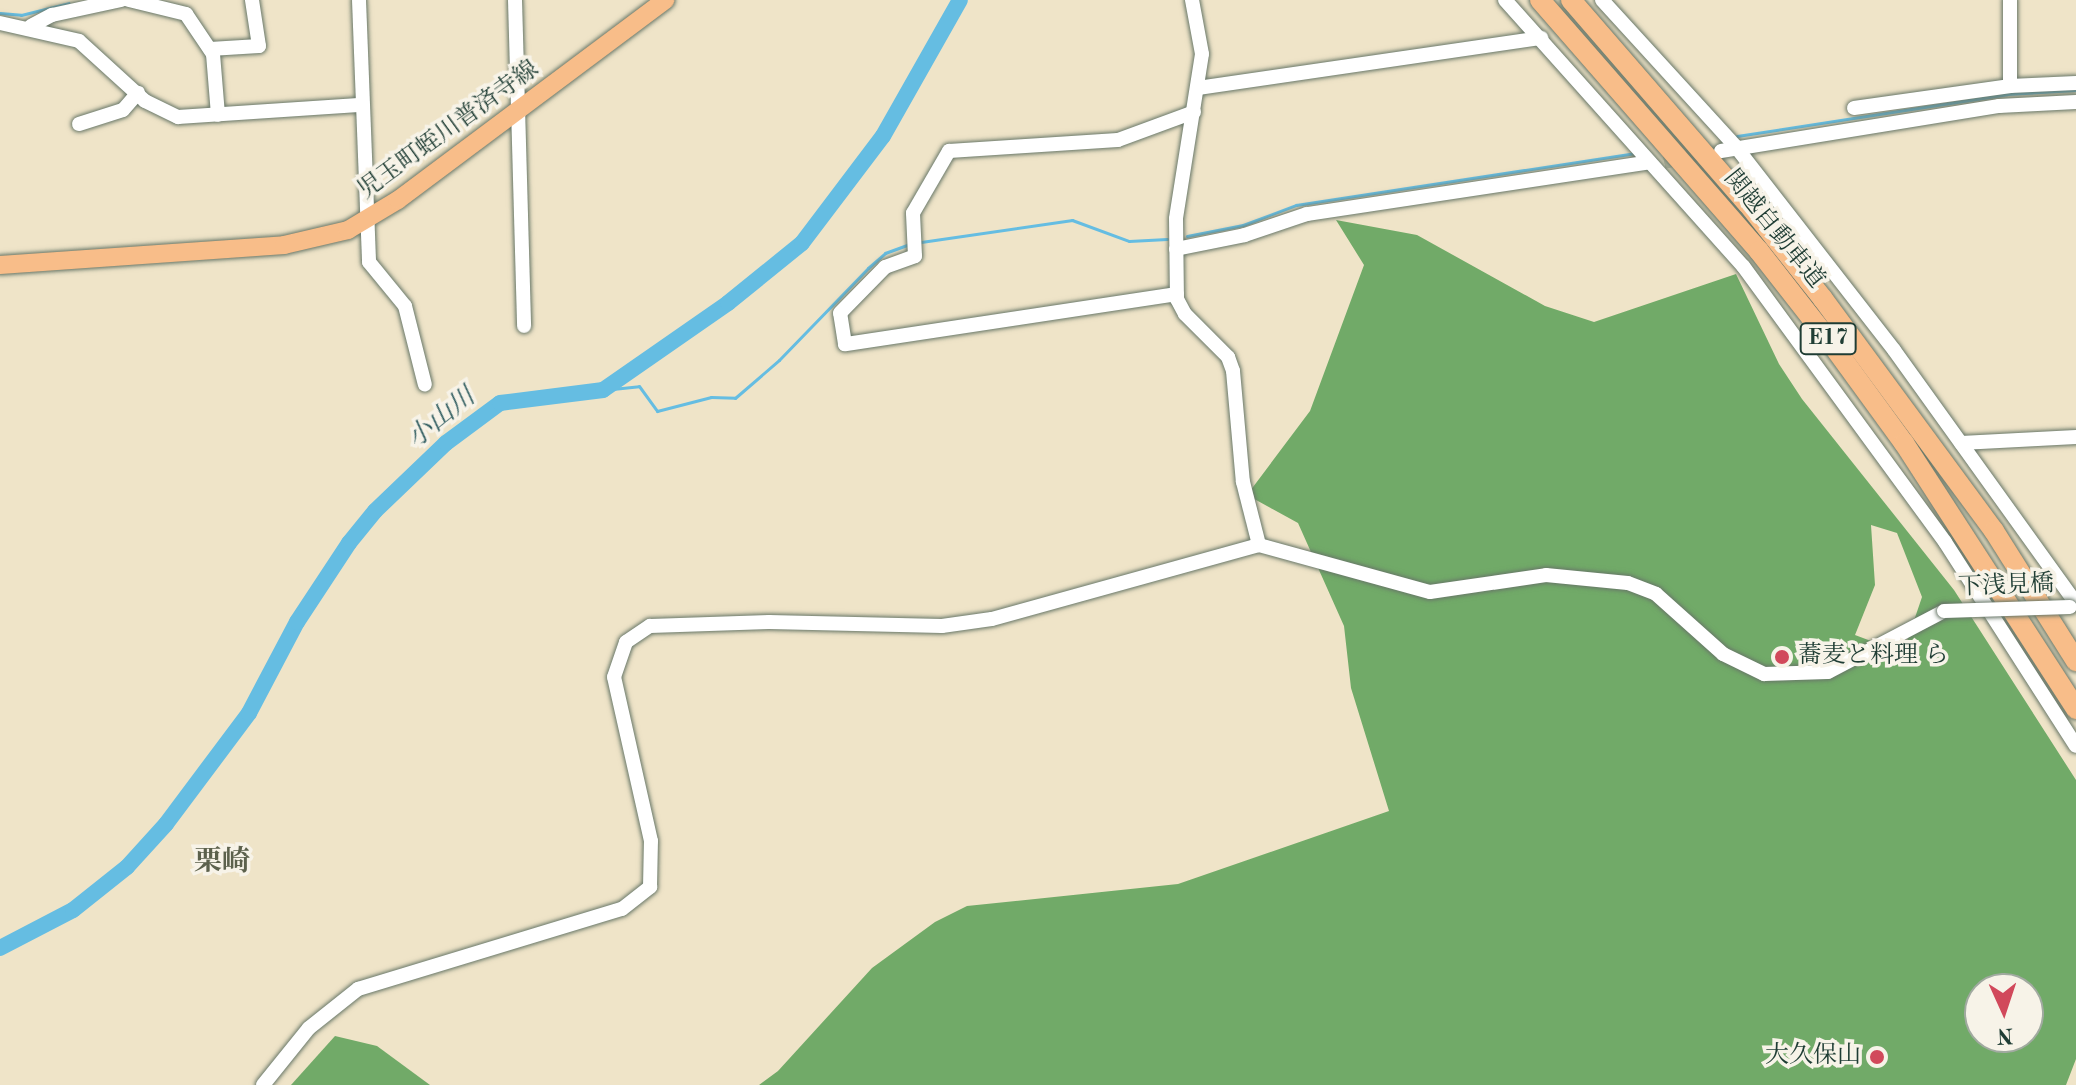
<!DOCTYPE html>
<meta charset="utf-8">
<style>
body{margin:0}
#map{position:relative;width:2076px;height:1085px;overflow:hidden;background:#efe4c8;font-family:"Old Standard TT","Noto Serif JP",serif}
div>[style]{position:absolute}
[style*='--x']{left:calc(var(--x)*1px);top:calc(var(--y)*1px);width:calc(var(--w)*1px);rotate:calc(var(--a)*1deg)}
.forest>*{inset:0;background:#71aa68}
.stream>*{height:3px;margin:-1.5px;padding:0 1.5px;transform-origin:1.5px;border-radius:1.5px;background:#65bde2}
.river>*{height:16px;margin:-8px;padding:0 8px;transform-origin:8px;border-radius:8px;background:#65bde2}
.minor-tunnel>*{height:14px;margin-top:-7px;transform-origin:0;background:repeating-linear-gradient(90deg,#c5c3aa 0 14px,transparent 0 21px)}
.roads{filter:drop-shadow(0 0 2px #687768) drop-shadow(0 0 2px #687768)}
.minor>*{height:14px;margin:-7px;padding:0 7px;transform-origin:7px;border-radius:7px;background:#fff}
.major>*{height:18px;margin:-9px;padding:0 9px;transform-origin:9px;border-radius:9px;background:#f8bd89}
.highway>*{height:20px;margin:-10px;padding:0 10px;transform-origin:10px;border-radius:10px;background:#f8bd89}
.bridges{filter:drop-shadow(0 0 2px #687768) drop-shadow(0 0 2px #687768)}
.minor-bridge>*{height:14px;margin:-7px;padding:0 7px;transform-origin:7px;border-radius:7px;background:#fff}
.dots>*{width:22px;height:22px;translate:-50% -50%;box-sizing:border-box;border:4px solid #f7f3e8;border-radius:50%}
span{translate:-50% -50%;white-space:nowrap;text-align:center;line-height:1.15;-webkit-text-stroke:7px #f7f3e8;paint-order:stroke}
.shield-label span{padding:2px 6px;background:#f7f3e8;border:2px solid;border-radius:6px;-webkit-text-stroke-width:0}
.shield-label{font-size:22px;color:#1f3d34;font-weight:700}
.street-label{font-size:24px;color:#1f3d34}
.poi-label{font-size:24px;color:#1f3d34}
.left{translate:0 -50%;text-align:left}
.right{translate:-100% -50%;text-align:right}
.water-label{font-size:26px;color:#305d60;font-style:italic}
.quarter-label{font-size:28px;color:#5c614c;font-weight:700}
.north{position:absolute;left:1964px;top:973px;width:80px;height:80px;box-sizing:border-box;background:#f7f3e8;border:2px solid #a1aaa0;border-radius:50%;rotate:177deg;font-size:22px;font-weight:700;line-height:32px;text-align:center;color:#1f3d34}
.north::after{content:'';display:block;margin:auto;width:28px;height:36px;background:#d1495b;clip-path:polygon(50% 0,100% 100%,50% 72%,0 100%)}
</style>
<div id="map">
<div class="forest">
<i style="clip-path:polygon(evenodd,1336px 220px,1417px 235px,1545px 306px,1594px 322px,1736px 274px,1779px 364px,1802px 399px,1954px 590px,2076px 780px,2076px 1059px,2066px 1085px,759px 1085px,778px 1071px,872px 968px,935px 922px,967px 906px,1178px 884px,1389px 811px,1351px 688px,1344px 626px,1298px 523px,1247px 495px,1310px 411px,1364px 265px,1336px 220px,1871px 525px,1897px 533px,1922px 597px,1903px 653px,1855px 635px,1875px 585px,1871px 525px,1336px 220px,1980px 989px,2028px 989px,2028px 1037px,1980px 1037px,1980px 989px)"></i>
<i style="clip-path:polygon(335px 1036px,377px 1046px,430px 1085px,291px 1085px)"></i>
</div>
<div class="stream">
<i style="--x:0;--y:13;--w:21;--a:5"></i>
<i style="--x:21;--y:15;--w:49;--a:-14"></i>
<i style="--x:1737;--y:136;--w:273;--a:-8.8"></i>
<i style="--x:2007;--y:94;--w:69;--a:-3.3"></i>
<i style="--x:1187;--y:236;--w:57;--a:-11.1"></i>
<i style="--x:1243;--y:225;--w:57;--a:-20.7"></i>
<i style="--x:1296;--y:205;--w:342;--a:-8.7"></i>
<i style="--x:921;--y:242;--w:153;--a:-8.3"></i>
<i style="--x:1072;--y:220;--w:61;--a:20.2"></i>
<i style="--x:1129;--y:241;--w:38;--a:-3"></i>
<i style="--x:603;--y:390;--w:36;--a:-6"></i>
<i style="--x:639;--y:386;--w:31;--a:54"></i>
<i style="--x:657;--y:411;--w:56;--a:-14.5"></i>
<i style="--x:711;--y:397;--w:24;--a:2"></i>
<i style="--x:735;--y:398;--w:58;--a:-40.8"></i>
<i style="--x:779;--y:360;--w:128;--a:-45.9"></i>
<i style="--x:868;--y:268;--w:23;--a:-41"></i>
<i style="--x:885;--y:253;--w:27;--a:-20"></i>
</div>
<div class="river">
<i style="--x:0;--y:948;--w:82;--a:-27.5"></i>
<i style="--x:73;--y:910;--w:69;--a:-38.5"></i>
<i style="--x:127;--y:867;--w:58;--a:-47.8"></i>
<i style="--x:166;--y:824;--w:139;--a:-53.2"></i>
<i style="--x:249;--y:713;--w:103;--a:-62.2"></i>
<i style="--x:297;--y:622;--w:95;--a:-56.6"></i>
<i style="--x:349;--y:543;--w:41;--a:-50.9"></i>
<i style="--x:375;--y:511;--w:98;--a:-43.8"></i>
<i style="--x:446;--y:443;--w:67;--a:-36.5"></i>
<i style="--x:500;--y:403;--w:104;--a:-7.2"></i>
<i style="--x:603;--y:390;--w:152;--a:-34.8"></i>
<i style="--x:728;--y:303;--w:95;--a:-39"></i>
<i style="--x:802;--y:243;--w:134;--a:-52.9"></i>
<i style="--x:883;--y:136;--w:156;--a:-60.5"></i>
</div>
<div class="minor-tunnel">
<i style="--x:1664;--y:162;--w:49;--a:-11.8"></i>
</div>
<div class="roads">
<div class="minor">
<i style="--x:129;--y:0;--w:59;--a:13.8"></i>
<i style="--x:186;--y:14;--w:48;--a:56"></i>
<i style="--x:213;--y:54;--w:61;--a:85.3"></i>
<i style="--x:359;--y:0;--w:262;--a:87.8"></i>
<i style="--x:369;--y:262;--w:57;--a:50.7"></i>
<i style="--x:405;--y:306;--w:81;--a:75.8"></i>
<i style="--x:515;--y:0;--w:326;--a:88.4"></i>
<i style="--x:1192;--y:0;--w:55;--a:79.5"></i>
<i style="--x:1202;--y:54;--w:167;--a:99"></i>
<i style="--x:1176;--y:219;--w:80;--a:89.3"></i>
<i style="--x:1177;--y:299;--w:17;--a:62"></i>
<i style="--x:1185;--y:314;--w:61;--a:45"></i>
<i style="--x:1228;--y:357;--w:15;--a:70"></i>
<i style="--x:1233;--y:371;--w:111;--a:84.9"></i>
<i style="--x:1243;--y:482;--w:65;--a:75.7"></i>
<i style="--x:1505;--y:0;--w:357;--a:48.2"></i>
<i style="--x:1743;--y:266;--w:342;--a:53.8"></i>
<i style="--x:1945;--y:542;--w:242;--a:57.3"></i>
<i style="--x:1602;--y:0;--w:199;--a:47.6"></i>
<i style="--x:1736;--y:147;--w:257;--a:52.1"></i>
<i style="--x:1894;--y:350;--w:312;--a:54.3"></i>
<i style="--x:0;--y:23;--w:81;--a:12.8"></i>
<i style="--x:79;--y:41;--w:89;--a:42.3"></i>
<i style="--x:145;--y:101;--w:37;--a:26"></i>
<i style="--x:178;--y:117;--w:181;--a:-3.8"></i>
<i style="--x:31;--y:26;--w:24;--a:-28"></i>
<i style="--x:52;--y:15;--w:71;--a:-12.3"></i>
<i style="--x:210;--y:49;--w:49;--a:-3.5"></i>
<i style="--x:259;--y:46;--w:47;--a:-98.7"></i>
<i style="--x:2010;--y:86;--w:86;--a:-90"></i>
<i style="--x:1198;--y:88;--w:347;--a:-8.3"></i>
<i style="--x:1854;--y:108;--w:158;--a:-8"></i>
<i style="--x:2010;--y:86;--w:66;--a:-2.6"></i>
<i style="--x:79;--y:124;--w:46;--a:-17.7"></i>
<i style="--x:123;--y:110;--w:23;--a:-49"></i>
<i style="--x:1721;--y:151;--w:282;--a:-9.2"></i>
<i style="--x:1999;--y:106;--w:77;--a:-3"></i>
<i style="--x:1176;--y:249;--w:70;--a:-11.5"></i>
<i style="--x:1245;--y:235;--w:65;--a:-18.7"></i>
<i style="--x:1307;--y:214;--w:346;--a:-8.6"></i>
<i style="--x:1177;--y:294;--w:336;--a:171.4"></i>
<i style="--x:845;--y:344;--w:31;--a:-99"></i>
<i style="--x:840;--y:313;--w:64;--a:-45.6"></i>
<i style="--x:885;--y:267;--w:32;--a:-20"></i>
<i style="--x:915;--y:256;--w:43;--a:-92.7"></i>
<i style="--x:913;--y:213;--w:72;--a:-59.9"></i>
<i style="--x:949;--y:151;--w:169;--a:-3.7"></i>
<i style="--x:1118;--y:140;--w:81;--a:-20.2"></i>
<i style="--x:1961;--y:443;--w:115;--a:-3"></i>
<i style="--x:263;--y:1085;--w:73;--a:-51.1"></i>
<i style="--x:309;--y:1028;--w:63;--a:-38.5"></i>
<i style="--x:358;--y:989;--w:276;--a:-16.9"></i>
<i style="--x:622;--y:909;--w:36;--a:-38"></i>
<i style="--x:650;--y:887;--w:46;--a:-88.8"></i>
<i style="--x:651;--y:841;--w:168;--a:-102.7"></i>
<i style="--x:614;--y:677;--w:37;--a:-71"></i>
<i style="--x:626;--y:642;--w:29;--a:-34"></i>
<i style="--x:650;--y:626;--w:119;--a:-1.9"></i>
<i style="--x:769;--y:622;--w:173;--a:1.3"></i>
<i style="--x:942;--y:626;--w:50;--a:-8"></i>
<i style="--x:992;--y:619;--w:277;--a:-15.5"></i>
<i style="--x:1259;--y:545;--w:177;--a:15.4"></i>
<i style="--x:1430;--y:592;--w:117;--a:-8.3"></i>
<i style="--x:1546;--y:575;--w:82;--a:5.6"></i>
<i style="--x:1628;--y:583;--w:30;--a:21"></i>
<i style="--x:1656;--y:594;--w:90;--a:41.8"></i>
<i style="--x:1723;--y:654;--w:46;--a:26"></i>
<i style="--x:1764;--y:674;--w:64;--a:-1.8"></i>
<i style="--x:1828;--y:672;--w:131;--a:-27.7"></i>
</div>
<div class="major">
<i style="--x:0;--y:265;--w:285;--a:-4"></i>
<i style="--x:284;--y:245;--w:66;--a:-13.2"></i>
<i style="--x:348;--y:230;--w:58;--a:-31"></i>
<i style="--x:398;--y:200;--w:334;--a:-36.8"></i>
</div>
<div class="highway">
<i style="--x:1540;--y:0;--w:333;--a:48.9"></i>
<i style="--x:1759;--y:251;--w:117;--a:52"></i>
<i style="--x:1831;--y:343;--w:124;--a:53.9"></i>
<i style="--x:1904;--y:443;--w:317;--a:57.1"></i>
<i style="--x:1571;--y:0;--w:270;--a:49.1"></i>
<i style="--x:1748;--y:204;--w:121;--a:51.7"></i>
<i style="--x:1823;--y:299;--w:288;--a:53.6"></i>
<i style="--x:1994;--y:531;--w:154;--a:57.8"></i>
</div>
</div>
<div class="bridges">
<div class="minor-bridge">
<i style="--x:1944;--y:611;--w:126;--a:-1.8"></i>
</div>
</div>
<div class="dots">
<i style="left:1782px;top:657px;background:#d1495b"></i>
<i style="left:1877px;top:1057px;background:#d1495b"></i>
</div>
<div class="shield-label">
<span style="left:1828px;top:339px">E17</span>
</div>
<div class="street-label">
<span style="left:449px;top:131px;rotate:-36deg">児玉町蛭川普済寺線</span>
<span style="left:1773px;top:230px;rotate:51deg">関越自動車道</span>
<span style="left:2006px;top:587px;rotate:-2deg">下浅見橋</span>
</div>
<div class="poi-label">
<span class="left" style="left:1798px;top:657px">蕎麦と料理 ら</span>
<span class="right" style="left:1861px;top:1057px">大久保山</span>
</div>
<div class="water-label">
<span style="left:442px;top:419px;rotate:-39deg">小山川</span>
</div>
<div class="quarter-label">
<span style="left:222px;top:863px">栗崎</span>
</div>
<div class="north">N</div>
</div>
